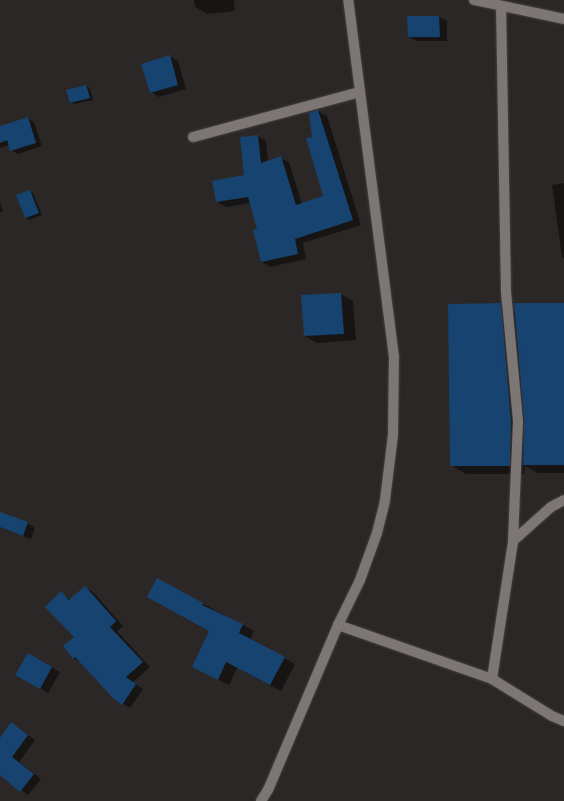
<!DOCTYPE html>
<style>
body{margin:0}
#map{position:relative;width:564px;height:801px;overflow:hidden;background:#2c2727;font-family:"Fira Sans Condensed",sans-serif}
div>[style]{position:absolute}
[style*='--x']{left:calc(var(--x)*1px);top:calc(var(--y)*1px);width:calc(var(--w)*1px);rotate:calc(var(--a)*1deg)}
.shadow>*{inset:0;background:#0007}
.building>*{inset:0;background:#16436f}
.roads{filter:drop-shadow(0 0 1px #464342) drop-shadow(0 0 1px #464342)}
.street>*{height:10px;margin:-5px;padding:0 5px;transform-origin:5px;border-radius:5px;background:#7c7675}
span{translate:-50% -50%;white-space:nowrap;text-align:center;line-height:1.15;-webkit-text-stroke:3.5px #221e1d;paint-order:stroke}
</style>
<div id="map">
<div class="shadow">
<i style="clip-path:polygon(194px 0,234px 0,235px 11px,207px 14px,195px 7px)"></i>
<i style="clip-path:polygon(439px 17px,447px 21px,447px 41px,417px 41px,409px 37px)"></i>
<i style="clip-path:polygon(169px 56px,178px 61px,186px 89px,159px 97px,151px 92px)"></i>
<i style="clip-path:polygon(86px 86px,90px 88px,93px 100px,74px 104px,70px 102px,68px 90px)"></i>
<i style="clip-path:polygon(318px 111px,327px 116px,361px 225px,303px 243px,306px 259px,270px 267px,262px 262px,258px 230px,251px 203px,226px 207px,217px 202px,245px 176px,258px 136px,266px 141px,268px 161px,280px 158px,289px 162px,302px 204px,325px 197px,313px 137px)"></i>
<i style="clip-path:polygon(27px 118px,34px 122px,42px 146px,18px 154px,11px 150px,10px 145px,0 148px,0 126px)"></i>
<i style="clip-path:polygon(564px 183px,564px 258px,562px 257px,552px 185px)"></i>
<i style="clip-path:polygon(30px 191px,33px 193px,42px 215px,30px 220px,26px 218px)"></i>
<i style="clip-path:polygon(0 202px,3px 211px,0 212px)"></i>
<i style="clip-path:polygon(341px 294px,353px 301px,356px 340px,317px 343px,305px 336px,303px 296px)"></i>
<i style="clip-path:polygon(500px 304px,516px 313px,564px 304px,564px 473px,538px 473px,525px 466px,524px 474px,466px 474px,451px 465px)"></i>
<i style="clip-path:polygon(0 516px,27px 523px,35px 528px,31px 539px,0 527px)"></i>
<i style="clip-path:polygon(157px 579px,254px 631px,250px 639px,295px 664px,281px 691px,237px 668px,229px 685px,193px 667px,210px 630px)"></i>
<i style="clip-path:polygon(85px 587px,93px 592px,123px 626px,117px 631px,150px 667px,133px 682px,143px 689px,130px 708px,123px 704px,81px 662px,73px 658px,76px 638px,61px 593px,71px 600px)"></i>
<i style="clip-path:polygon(28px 654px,60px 672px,48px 693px,17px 674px)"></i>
<i style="clip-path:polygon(19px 728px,35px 740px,19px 762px,41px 779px,28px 795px,0 774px,0 739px)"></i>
</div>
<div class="building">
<i style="clip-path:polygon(407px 16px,439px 16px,440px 37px,408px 37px)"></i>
<i style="clip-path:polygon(170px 55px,178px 85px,150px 93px,141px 64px)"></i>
<i style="clip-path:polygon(86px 85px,90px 98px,70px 103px,66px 90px)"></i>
<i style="clip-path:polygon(318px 110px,353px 220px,295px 239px,298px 254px,261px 262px,253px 230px,257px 229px,248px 197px,216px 202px,212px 181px,244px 175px,240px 137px,258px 135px,261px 163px,281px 156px,296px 205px,323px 196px,306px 138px,312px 137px,309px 113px)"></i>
<i style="clip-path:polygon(28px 117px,36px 143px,10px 151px,7px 140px,0 143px,0 126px)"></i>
<i style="clip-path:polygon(30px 190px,39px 213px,25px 218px,16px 195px)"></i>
<i style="clip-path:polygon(341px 293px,344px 334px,304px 336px,301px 295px)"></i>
<i style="clip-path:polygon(501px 303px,511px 421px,510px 466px,450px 466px,448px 304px)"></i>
<i style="clip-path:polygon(514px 303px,564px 303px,564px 465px,523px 465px,524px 420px)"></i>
<i style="clip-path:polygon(0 512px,28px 522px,23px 536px,0 527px)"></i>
<i style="clip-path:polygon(157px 578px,203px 603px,202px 605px,243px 624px,239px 633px,285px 657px,270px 685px,226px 662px,218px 680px,192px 667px,209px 631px,147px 597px)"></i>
<i style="clip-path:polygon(85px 586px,116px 621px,110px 627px,143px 662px,126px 677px,136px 684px,122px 705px,114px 699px,75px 657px,73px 659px,63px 646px,74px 637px,45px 607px,61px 591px,69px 600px)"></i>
<i style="clip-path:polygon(28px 653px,52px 667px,40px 689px,15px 675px)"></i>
<i style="clip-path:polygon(11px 722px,28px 735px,12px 757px,34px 774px,20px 792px,0 775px,0 738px)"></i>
</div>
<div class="roads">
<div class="street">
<i style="--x:474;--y:0;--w:92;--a:11.9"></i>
<i style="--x:193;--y:137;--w:173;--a:-15.1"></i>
<i style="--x:513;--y:541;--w:51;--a:-41.8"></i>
<i style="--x:551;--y:507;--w:15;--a:-28"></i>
<i style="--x:338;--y:625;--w:163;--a:19.3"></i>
<i style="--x:492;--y:679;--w:70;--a:31.7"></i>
<i style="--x:552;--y:716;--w:13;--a:23"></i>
<i style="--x:492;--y:679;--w:140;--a:-81.3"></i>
<i style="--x:513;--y:541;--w:120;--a:-87.6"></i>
<i style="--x:518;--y:421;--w:131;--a:-95.3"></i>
<i style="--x:506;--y:291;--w:285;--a:-91"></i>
<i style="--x:261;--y:801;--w:13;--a:-58"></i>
<i style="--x:268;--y:790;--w:179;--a:-67"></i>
<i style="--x:338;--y:625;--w:50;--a:-63.9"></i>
<i style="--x:360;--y:580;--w:50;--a:-70.1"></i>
<i style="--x:377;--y:533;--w:34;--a:-76"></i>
<i style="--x:385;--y:500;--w:65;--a:-83"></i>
<i style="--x:393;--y:435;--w:78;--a:-89.3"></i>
<i style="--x:394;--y:357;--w:360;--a:-97.3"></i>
</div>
</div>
</div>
